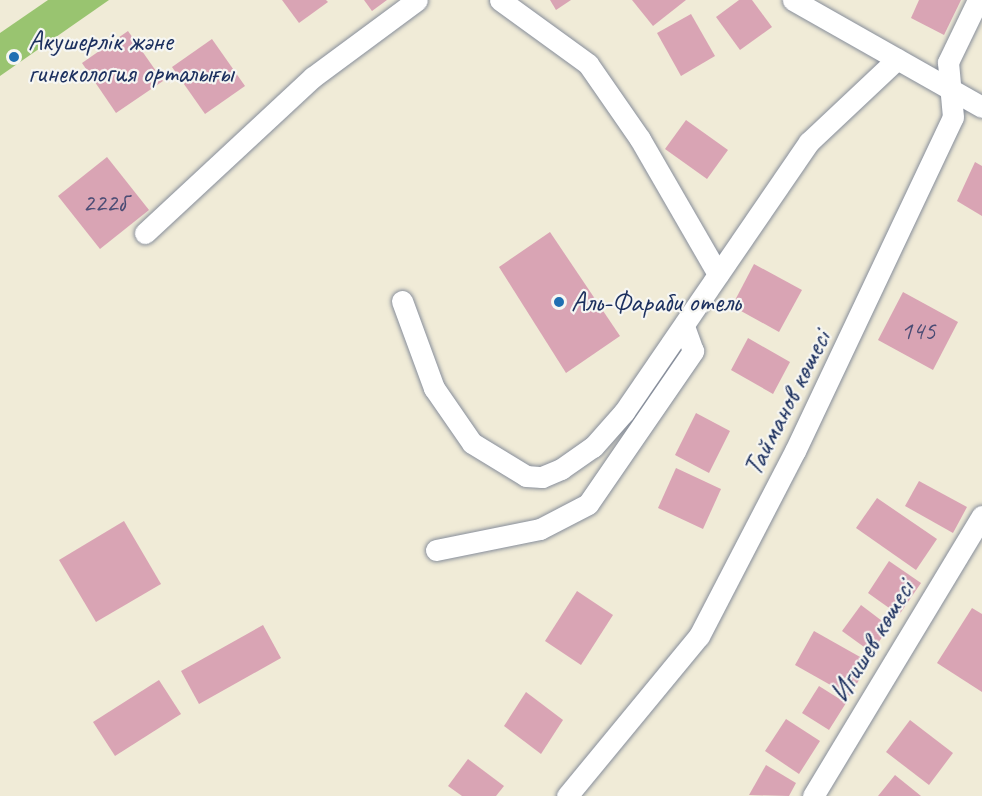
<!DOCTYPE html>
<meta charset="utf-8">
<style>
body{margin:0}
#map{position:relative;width:982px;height:796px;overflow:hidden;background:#f0ebd7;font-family:Caveat,sans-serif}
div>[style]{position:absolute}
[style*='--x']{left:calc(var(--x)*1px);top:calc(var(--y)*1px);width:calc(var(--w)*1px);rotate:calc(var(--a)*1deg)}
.green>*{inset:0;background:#99c470}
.building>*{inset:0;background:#d9a4b4}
.roads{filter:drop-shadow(0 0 2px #868d9a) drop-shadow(0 0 2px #868d9a)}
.minor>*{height:21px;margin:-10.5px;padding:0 10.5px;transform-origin:10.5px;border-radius:10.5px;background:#fff}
.dots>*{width:16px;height:16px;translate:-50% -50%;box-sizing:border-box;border:3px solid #f6f6f2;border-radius:50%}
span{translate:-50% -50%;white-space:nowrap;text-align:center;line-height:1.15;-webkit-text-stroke:4.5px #f6f6f2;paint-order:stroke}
.number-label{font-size:26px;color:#4a4c74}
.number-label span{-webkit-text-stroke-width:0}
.poi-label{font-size:28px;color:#1b2f5e}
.left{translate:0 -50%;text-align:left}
.street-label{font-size:28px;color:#1b2f5e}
</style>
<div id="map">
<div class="green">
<i style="clip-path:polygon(48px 0,109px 0,0 76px,0 33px)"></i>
</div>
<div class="building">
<i style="clip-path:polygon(282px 0,326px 0,328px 2px,299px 23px)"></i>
<i style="clip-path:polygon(364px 0,387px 0,372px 11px)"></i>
<i style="clip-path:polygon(550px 0,571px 0,556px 10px)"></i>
<i style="clip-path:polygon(632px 0,686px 0,653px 26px)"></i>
<i style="clip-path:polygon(739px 0,752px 0,772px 27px,740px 50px,716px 17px)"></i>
<i style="clip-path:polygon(919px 0,961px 0,944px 35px,911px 18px)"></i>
<i style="clip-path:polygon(691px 14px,715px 56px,681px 76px,657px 33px)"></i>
<i style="clip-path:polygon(128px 31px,163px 81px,116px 113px,82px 63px)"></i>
<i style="clip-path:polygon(212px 39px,245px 86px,205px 114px,172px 67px)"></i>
<i style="clip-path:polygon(686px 120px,728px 150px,707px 179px,665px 149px)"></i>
<i style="clip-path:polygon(107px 157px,149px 210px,100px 249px,58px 196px)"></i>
<i style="clip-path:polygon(975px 162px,982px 166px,982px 216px,957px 201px)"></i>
<i style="clip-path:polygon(550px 232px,620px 336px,566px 373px,499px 267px)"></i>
<i style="clip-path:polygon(754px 264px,802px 290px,779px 332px,732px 306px)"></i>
<i style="clip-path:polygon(903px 292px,958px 322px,933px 370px,878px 340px)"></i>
<i style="clip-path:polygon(748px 338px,790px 362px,773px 394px,731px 370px)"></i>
<i style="clip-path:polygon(696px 413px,730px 431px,709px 473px,675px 455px)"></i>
<i style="clip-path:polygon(676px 468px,721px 489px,703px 529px,658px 508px)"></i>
<i style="clip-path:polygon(919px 481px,967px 507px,953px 533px,905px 506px)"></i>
<i style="clip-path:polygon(877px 498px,937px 539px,916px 570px,856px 528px)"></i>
<i style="clip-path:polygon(124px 521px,161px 584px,96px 622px,59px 560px)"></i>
<i style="clip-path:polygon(889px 561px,921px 583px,899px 615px,868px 593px)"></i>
<i style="clip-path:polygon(577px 591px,613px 615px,581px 665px,545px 641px)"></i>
<i style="clip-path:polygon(861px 605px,890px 627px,871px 652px,842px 631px)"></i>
<i style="clip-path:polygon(972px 608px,982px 614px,982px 692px,937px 663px)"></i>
<i style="clip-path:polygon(263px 625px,281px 658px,199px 704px,181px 671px)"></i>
<i style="clip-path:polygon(814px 631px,869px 662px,850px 696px,795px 665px)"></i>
<i style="clip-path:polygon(159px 680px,181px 714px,115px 756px,93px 722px)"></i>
<i style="clip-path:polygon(819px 686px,846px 703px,829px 730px,802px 713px)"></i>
<i style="clip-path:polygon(526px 692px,563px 720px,541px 754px,504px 726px)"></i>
<i style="clip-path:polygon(786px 719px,820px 741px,799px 774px,765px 751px)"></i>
<i style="clip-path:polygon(910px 720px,953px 753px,929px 785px,886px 752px)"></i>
<i style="clip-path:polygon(468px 759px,504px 786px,496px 796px,462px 796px,448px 786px)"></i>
<i style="clip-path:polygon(766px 765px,796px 783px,789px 796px,749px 795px)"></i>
<i style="clip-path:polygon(895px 775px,921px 796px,878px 796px)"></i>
</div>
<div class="roads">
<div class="minor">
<i style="--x:500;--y:0;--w:109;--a:36"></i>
<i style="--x:588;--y:64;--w:91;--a:55.3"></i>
<i style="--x:640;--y:139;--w:156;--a:60"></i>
<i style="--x:793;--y:0;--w:217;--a:29.5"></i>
<i style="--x:145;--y:233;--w:229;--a:-42.9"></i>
<i style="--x:313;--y:77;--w:129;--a:-36.5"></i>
<i style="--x:402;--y:301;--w:93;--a:69.8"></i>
<i style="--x:434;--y:388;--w:67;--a:55.4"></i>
<i style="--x:472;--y:443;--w:63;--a:31.4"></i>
<i style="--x:526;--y:476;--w:16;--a:4"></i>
<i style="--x:542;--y:477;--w:21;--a:-23"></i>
<i style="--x:561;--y:469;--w:39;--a:-35"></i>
<i style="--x:593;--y:447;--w:47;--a:-48.5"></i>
<i style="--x:624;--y:412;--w:327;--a:-55.6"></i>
<i style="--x:809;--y:142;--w:121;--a:-43.3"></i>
<i style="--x:436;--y:550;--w:106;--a:-11.4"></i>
<i style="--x:540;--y:529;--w:54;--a:-27.5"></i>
<i style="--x:588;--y:504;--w:186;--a:-55.5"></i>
<i style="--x:693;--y:351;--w:23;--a:-110"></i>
<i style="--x:567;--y:796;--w:207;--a:-50.5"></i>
<i style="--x:699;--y:636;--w:208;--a:-62.6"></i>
<i style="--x:795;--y:451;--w:369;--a:-64.7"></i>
<i style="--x:953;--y:117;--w:55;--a:-95.2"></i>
<i style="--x:948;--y:62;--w:69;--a:-64.2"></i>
<i style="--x:813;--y:796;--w:327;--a:-58.9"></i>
</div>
</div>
<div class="dots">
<i style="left:14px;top:57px;background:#1f6fb2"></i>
<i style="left:559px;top:302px;background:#1f6fb2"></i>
</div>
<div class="number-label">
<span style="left:104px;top:203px">222б</span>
<span style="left:918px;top:331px">145</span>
</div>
<div class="poi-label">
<span class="left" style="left:28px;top:57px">Акушерлік және<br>гинекология орталығы</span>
<span class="left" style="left:571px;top:302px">Аль-Фараби отель</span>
</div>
<div class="street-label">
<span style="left:787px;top:403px;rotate:-63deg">Тайманов көшесі</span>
<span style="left:872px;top:641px;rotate:-59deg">Игишев көшесі</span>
</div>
</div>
